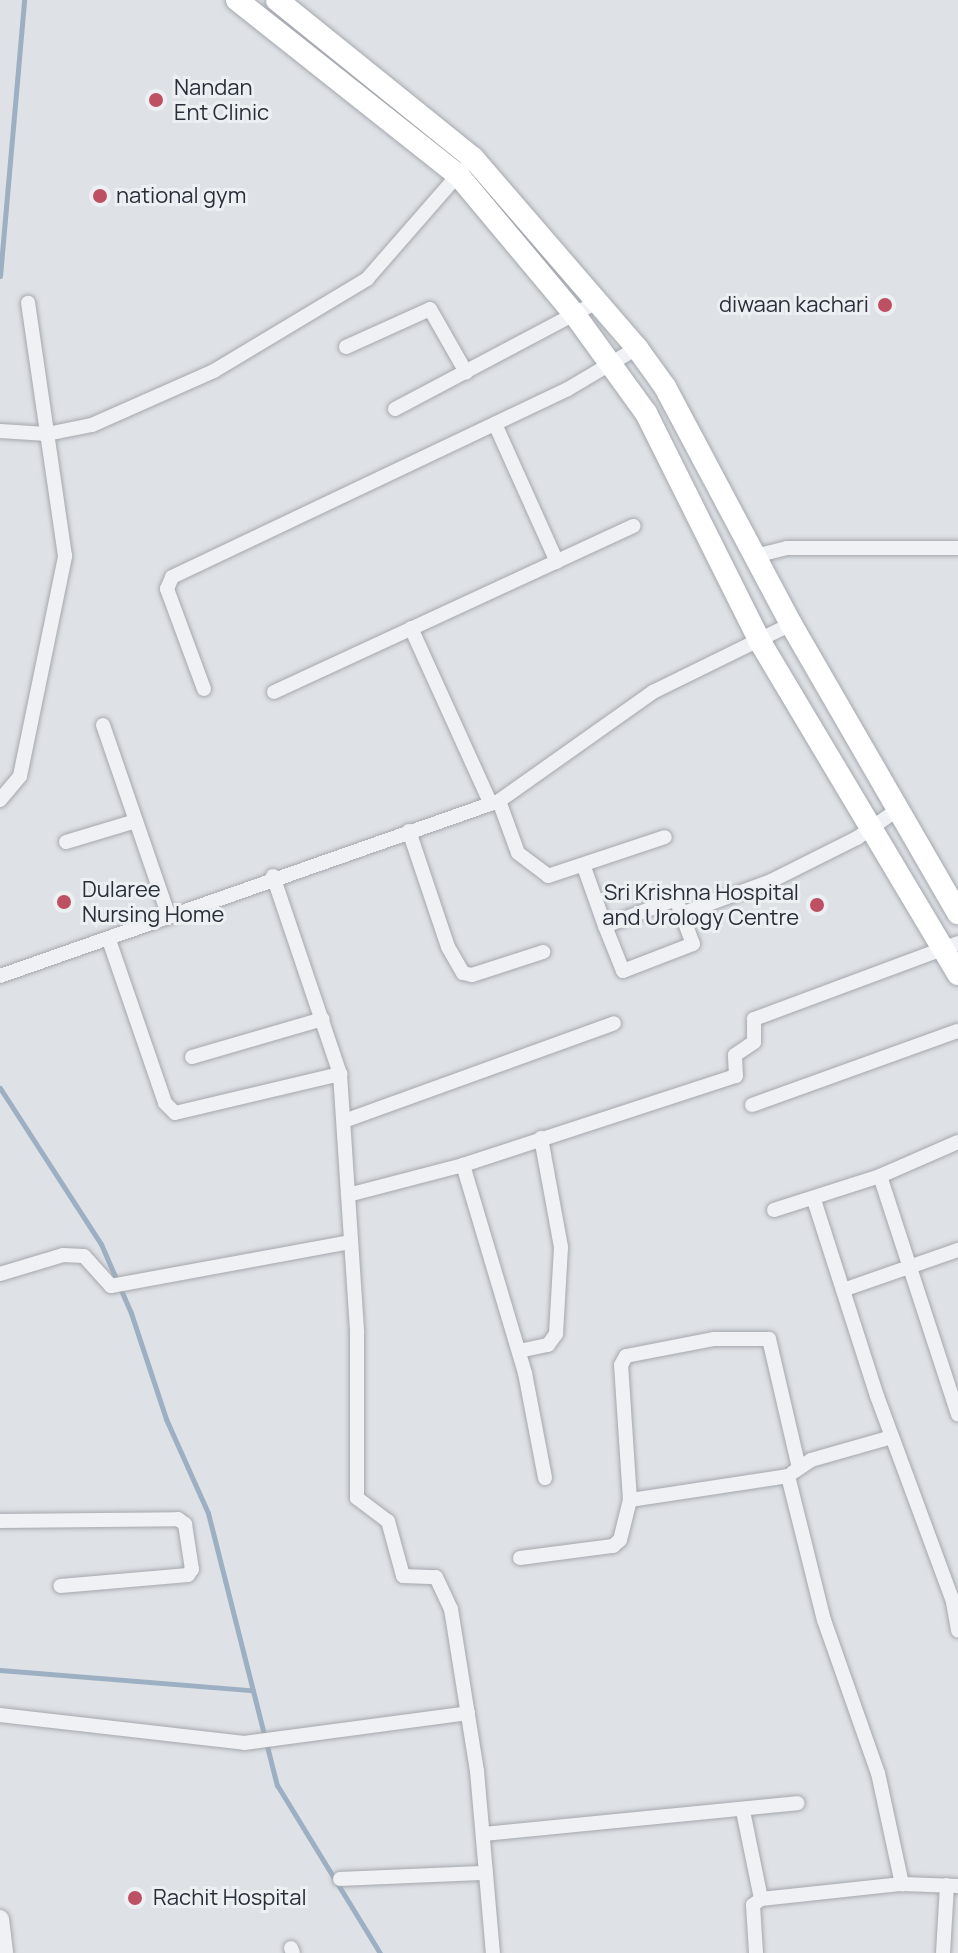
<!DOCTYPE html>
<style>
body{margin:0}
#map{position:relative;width:958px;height:1953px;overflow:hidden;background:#dee1e5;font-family:Manrope,sans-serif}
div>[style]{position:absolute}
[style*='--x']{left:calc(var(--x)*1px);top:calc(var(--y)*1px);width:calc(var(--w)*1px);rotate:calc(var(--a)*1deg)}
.stream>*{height:5px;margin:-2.5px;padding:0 2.5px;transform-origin:2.5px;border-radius:2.5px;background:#9dafc2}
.roads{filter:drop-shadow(0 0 2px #a4a8ae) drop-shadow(0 0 2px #a4a8ae)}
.minor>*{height:14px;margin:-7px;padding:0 7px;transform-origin:7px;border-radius:7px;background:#f0f1f4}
.tertiary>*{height:18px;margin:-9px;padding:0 9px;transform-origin:9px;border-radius:9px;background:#f0f1f4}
.secondary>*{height:22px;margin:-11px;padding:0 11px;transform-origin:11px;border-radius:11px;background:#fff}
.dots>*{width:22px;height:22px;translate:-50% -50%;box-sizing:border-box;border:4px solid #edf0f3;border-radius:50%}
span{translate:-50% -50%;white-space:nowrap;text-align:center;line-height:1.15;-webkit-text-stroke:6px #edf0f3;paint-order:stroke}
.poi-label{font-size:22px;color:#292f3a}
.left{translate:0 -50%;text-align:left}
.right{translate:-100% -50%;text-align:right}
</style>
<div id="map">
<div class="stream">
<i style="--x:0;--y:276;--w:277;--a:-85"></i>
<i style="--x:0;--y:1088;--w:186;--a:57.1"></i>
<i style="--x:101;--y:1244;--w:75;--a:66.5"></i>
<i style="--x:131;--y:1313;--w:112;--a:71.7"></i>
<i style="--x:166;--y:1419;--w:103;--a:65.9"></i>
<i style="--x:208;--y:1513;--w:281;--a:75.8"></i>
<i style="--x:277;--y:1785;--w:197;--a:58.5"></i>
<i style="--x:0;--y:1670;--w:251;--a:4.6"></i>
</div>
<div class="roads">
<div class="minor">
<i style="--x:346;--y:347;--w:92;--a:-24.3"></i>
<i style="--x:430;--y:309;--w:73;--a:60.3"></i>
<i style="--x:395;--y:409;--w:231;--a:-27.9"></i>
<i style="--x:495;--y:424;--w:151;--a:65.8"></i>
<i style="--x:0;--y:431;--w:47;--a:3.7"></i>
<i style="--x:47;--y:434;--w:46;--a:-11.3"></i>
<i style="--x:92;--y:425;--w:133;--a:-23.9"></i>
<i style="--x:214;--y:371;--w:179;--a:-31"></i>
<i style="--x:367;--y:279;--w:146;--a:-48.9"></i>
<i style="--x:755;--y:556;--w:33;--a:-14"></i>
<i style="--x:787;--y:548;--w:171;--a:0"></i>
<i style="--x:411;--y:628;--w:193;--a:65.6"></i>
<i style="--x:204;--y:689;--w:107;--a:-110.3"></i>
<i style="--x:167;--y:589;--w:13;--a:-67"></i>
<i style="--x:172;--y:577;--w:438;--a:-25.4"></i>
<i style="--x:568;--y:389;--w:80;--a:-30.7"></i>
<i style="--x:274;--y:692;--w:396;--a:-24.8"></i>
<i style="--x:103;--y:725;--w:203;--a:71"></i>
<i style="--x:0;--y:800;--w:31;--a:-50"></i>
<i style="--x:20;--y:776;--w:225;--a:-78.4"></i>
<i style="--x:65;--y:556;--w:256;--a:-98.3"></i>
<i style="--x:499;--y:801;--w:55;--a:69.9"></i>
<i style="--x:518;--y:853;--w:38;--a:37"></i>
<i style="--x:548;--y:876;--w:123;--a:-18.4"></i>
<i style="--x:409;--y:831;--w:122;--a:71.4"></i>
<i style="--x:448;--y:947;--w:30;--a:60"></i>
<i style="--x:463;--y:973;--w:9;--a:13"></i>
<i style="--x:472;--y:975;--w:75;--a:-17.9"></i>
<i style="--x:66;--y:842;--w:73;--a:-16.7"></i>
<i style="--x:584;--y:867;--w:63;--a:70.4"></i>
<i style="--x:273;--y:876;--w:209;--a:71.3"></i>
<i style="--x:340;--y:1074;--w:260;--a:86.2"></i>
<i style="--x:357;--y:1333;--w:165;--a:90"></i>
<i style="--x:357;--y:1498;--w:39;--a:37"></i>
<i style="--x:388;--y:1521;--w:57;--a:74.7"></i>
<i style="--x:403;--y:1576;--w:33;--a:2"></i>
<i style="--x:436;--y:1577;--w:35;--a:65"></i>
<i style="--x:451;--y:1609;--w:164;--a:80.9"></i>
<i style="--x:477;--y:1771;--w:183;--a:85"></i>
<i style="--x:676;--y:899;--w:48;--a:69.3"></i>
<i style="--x:693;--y:944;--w:75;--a:158.9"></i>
<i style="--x:623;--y:971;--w:48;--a:-111.8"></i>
<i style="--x:605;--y:926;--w:76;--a:-20.8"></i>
<i style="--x:681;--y:914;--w:96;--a:-20.1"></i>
<i style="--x:771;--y:881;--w:96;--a:-26.6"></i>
<i style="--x:857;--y:838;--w:49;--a:-35"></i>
<i style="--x:109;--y:940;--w:172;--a:71"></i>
<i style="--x:165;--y:1103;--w:14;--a:45"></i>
<i style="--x:175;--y:1113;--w:170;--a:-13.3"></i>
<i style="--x:0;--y:976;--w:529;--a:-19.33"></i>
<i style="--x:499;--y:801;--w:189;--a:-35.3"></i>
<i style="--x:653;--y:692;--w:154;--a:-26.2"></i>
<i style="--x:192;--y:1057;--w:136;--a:-16.2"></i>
<i style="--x:752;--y:1105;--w:219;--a:-19.8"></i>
<i style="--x:344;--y:1121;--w:287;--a:-19.9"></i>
<i style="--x:463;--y:1165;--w:217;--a:73.4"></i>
<i style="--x:525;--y:1373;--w:107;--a:79.2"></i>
<i style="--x:880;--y:1176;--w:251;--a:71.9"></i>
<i style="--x:348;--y:1195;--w:119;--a:-14.6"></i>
<i style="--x:463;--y:1165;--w:287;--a:-18.1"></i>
<i style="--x:736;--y:1076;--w:21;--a:-93"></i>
<i style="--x:735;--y:1055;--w:23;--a:-34"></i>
<i style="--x:754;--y:1042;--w:23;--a:-90"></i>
<i style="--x:754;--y:1019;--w:218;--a:-20.4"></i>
<i style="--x:814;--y:1200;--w:206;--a:72.2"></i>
<i style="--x:877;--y:1396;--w:220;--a:69.7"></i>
<i style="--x:953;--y:1602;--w:29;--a:80"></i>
<i style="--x:774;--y:1210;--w:111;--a:-17.8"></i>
<i style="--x:880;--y:1176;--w:85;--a:-23.6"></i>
<i style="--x:0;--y:1274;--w:66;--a:-16.8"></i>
<i style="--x:63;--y:1255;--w:21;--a:3"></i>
<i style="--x:84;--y:1256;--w:40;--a:48"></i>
<i style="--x:111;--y:1286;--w:244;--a:-10.4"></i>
<i style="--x:843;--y:1290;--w:122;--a:-19.2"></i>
<i style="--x:519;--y:1351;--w:30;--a:-12"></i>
<i style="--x:548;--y:1345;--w:14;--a:-54"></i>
<i style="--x:556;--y:1334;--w:87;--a:-86.7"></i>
<i style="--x:561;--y:1247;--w:111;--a:-100.4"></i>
<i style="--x:792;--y:1473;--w:23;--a:-34"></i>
<i style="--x:811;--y:1460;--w:84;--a:-15.9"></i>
<i style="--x:630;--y:1500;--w:160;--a:-8.6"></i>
<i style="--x:788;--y:1476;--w:148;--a:76"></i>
<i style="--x:824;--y:1620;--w:162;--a:70.6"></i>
<i style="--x:878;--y:1773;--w:114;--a:77.8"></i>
<i style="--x:0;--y:1521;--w:178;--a:-0.6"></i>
<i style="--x:178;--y:1519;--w:9;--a:36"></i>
<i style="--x:185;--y:1524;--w:46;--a:81.2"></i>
<i style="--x:192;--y:1569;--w:7;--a:124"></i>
<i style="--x:188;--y:1575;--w:128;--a:175.1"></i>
<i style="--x:520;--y:1558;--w:94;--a:-7.4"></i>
<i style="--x:613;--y:1546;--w:9;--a:-41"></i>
<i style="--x:620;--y:1540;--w:41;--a:-76"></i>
<i style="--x:630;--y:1500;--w:135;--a:-93.8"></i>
<i style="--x:621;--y:1365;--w:10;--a:-61"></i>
<i style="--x:626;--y:1356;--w:90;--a:-10.9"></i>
<i style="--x:714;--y:1339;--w:55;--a:0"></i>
<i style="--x:769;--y:1339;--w:132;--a:76.9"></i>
<i style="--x:0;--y:1715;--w:246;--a:6.5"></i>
<i style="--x:244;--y:1743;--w:226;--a:-7.6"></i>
<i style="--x:743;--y:1811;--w:90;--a:78.4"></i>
<i style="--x:761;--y:1899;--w:10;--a:143"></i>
<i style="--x:753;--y:1905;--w:48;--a:86.4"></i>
<i style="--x:483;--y:1834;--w:316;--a:-5.6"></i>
<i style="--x:340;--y:1879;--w:146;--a:-2.4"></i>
<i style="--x:761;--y:1899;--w:142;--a:-6.1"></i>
<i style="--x:902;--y:1884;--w:56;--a:2"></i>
<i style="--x:291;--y:1948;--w:5;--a:68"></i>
<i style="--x:943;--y:1953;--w:68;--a:-86.6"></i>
</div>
<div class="tertiary">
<i style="--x:0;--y:1919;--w:34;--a:83"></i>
</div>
<div class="secondary">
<i style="--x:237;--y:0;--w:282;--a:38.4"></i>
<i style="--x:458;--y:175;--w:182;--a:50.1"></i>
<i style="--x:575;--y:315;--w:121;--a:54.1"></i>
<i style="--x:646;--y:413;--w:254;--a:63.5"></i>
<i style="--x:759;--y:640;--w:389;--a:59.2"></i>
<i style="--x:277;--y:0;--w:252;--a:38.9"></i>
<i style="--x:473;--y:158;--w:251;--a:49.2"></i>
<i style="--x:637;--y:348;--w:48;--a:54.3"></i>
<i style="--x:665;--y:387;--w:268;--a:62"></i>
<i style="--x:791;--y:624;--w:334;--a:60"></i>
</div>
</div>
<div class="dots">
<i style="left:156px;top:100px;background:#bd5062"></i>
<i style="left:100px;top:196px;background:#bd5062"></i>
<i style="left:885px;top:305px;background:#bd5062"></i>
<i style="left:64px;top:902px;background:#bd5062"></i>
<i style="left:817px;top:905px;background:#bd5062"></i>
<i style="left:135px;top:1898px;background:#bd5062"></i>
</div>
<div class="poi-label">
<span class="left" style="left:174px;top:100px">Nandan<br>Ent Clinic</span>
<span class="left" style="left:116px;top:196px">national gym</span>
<span class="right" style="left:869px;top:305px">diwaan kachari</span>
<span class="left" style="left:82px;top:902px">Dularee<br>Nursing Home</span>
<span class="right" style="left:799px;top:905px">Sri Krishna Hospital<br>and Urology Centre</span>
<span class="left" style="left:153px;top:1898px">Rachit Hospital</span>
</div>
</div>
